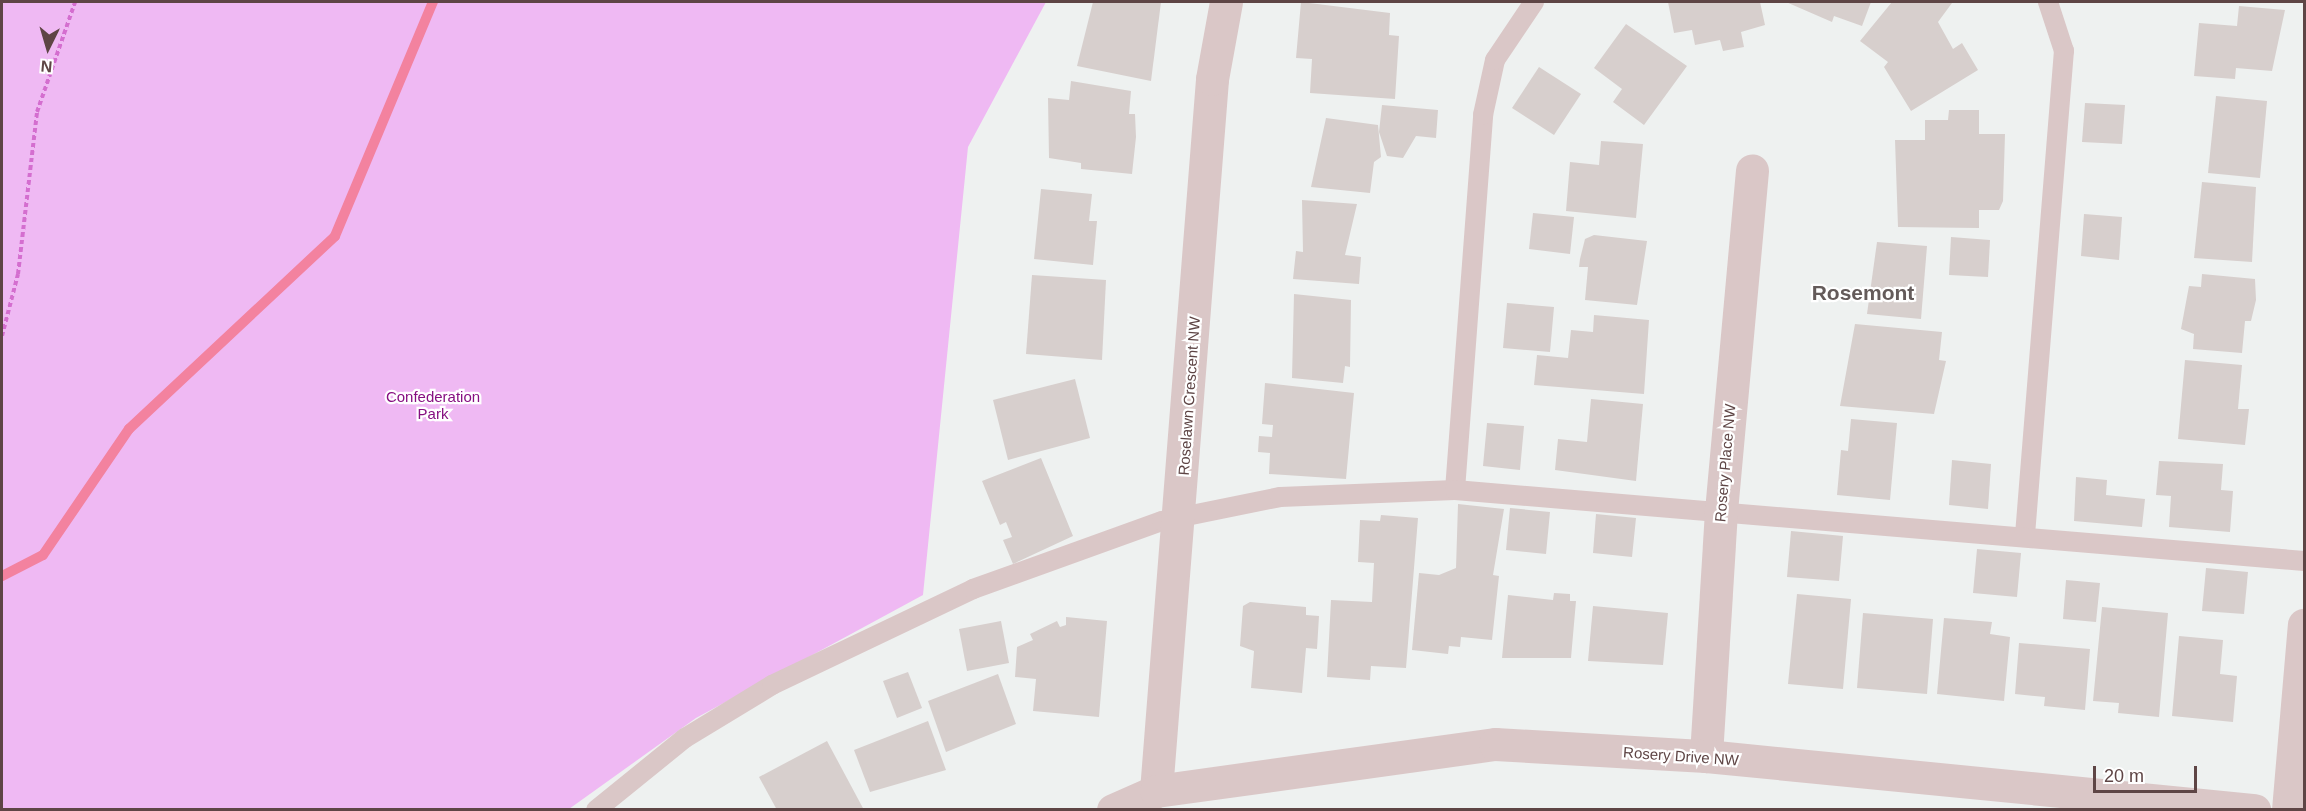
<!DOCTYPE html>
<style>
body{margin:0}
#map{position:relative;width:2306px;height:811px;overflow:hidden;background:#eef1f0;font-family:Arial,sans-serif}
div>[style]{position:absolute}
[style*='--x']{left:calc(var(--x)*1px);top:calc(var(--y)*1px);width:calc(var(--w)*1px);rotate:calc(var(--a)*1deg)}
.green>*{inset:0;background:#efb9f3}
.stream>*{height:10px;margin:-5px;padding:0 5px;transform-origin:5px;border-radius:5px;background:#f3829f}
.building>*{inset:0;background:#d7cfcd}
.path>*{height:4px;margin-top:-2px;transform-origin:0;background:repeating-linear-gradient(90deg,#d46ecf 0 4.5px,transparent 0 7.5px)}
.service>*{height:20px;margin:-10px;padding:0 10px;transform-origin:10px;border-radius:10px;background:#dac7c7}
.minor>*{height:33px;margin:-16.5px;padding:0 16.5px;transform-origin:16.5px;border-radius:16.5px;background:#dac7c7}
span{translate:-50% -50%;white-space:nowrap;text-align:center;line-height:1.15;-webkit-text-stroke:4.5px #fff;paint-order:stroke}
.park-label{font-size:15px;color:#860f81}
.street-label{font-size:15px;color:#5e4545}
.district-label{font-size:21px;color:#645b5a;font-weight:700}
.frame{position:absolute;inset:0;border:3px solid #5e4545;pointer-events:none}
.north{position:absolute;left:18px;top:18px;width:60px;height:60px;-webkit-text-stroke:4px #fff;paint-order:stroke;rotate:185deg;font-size:16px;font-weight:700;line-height:24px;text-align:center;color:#5e4545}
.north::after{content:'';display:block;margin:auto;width:21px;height:27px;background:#5e4545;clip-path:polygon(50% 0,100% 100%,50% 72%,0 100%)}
.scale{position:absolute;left:2093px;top:766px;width:104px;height:27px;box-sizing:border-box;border:3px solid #5e4545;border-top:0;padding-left:8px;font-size:18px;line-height:21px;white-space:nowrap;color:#5e4545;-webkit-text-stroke:4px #fff;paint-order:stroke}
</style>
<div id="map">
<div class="green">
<i style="clip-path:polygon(2px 2px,1046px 2px,968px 147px,923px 595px,696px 718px,569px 809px,2px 810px)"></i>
</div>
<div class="stream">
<i style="--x:2;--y:576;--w:46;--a:-27.1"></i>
<i style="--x:43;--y:555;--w:153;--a:-55.7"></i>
<i style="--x:129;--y:429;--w:282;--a:-43.1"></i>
<i style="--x:335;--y:236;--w:254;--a:-67.3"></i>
</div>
<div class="building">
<i style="clip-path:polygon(1093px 2px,1161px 2px,1151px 81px,1077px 66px)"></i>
<i style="clip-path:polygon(1301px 2px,1390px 13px,1389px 35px,1399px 36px,1395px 99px,1310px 93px,1312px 59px,1296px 58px)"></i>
<i style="clip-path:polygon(1668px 2px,1760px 2px,1765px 25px,1741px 32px,1744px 47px,1723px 51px,1720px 40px,1695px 45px,1692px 30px,1674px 33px)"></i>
<i style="clip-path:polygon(1786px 2px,1871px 2px,1862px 26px,1834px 16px,1832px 22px)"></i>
<i style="clip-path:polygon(1892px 2px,1952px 3px,1938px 22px,1953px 49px,1962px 43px,1978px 70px,1911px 111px,1884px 67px,1888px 62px,1860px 41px)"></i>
<i style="clip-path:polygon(2239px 6px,2285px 10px,2272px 71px,2236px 68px,2235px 79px,2194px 76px,2199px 23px,2237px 26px)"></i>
<i style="clip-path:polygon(1626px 24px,1687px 66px,1644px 125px,1613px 102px,1622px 89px,1594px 68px)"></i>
<i style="clip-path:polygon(1539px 67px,1581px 94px,1554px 135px,1512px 108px)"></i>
<i style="clip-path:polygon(1071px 81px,1131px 91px,1129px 114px,1135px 114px,1136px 137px,1132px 174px,1081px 169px,1081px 163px,1049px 158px,1048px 98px,1069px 100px)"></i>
<i style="clip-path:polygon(2216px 96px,2267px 101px,2260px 178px,2208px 173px)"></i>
<i style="clip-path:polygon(2085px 103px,2125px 105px,2122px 144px,2082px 142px)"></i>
<i style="clip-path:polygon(1382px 105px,1438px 110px,1436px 138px,1416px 136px,1403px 158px,1387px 156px,1379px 132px)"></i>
<i style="clip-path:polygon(1949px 110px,1979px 110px,1979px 134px,2005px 134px,2003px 201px,1999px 210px,1979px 210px,1979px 228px,1898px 227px,1895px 140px,1925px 140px,1925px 120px,1948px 120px)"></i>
<i style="clip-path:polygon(1326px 118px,1378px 125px,1381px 157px,1374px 162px,1370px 193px,1311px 187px)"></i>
<i style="clip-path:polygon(1601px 141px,1643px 144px,1636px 218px,1566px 211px,1570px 162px,1599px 165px)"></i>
<i style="clip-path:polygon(2202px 182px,2256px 187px,2252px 262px,2194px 258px)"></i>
<i style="clip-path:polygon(1041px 189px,1092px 194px,1089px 221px,1097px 221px,1093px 265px,1034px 259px)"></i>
<i style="clip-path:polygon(1302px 200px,1357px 204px,1345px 255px,1361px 257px,1359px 284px,1293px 279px,1296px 251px,1303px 252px)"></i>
<i style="clip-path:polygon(1533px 213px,1574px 217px,1570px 254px,1529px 249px)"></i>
<i style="clip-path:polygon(2084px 214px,2122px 217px,2119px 260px,2081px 256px)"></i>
<i style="clip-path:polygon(1594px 235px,1647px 241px,1637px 305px,1585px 300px,1588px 267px,1579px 267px,1580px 259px,1585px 239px)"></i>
<i style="clip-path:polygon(1951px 237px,1990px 240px,1988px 277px,1949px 275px)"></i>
<i style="clip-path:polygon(1877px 242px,1927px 246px,1921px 319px,1867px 314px)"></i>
<i style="clip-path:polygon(2202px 274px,2255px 279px,2256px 300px,2251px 321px,2245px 321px,2242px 353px,2193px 349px,2194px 334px,2181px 329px,2189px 286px,2201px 287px)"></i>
<i style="clip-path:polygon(1032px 275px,1106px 280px,1102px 360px,1026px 354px)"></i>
<i style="clip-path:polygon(1294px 294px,1351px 300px,1350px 367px,1345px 366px,1343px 383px,1292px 378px)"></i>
<i style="clip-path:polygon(1507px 303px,1554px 307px,1550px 352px,1503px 348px)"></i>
<i style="clip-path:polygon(1594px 315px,1649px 320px,1644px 394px,1534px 385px,1537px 355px,1568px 358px,1571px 330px,1593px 332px)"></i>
<i style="clip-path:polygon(1855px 324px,1942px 332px,1939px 360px,1946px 361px,1934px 414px,1840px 406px)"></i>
<i style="clip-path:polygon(2185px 360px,2242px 365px,2238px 409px,2249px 409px,2245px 445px,2178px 439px)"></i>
<i style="clip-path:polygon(1075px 379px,1090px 438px,1008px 460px,993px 400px)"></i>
<i style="clip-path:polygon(1265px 383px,1354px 393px,1346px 479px,1269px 474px,1270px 453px,1258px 452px,1259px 436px,1272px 437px,1273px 425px,1262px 424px)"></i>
<i style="clip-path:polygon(1591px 399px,1643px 404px,1636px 481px,1555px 470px,1558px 439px,1587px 442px)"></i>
<i style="clip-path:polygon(1851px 419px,1897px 423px,1890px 500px,1837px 495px,1841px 450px,1848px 451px)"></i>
<i style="clip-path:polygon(1487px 423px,1524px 426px,1520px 470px,1483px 466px)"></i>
<i style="clip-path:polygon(1041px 458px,1073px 536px,1013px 564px,1003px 540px,1012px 537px,1006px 522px,1000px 525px,982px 481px)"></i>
<i style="clip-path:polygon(1952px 460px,1991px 464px,1988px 509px,1949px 505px)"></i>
<i style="clip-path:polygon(2159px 461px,2223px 464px,2221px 490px,2233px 491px,2230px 532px,2169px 527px,2171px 496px,2156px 495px)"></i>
<i style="clip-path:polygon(2076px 477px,2107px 480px,2106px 495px,2145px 499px,2142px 527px,2074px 521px)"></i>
<i style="clip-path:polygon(1458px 504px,1504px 509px,1493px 575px,1499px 576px,1492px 640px,1461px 637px,1460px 647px,1449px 646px,1448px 654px,1412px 650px,1419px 573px,1439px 575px,1456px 568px)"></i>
<i style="clip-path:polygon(1510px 508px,1550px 512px,1546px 554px,1506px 550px)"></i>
<i style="clip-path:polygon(1596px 514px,1636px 518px,1632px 557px,1593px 553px)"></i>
<i style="clip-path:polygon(1381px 515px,1418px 518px,1406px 668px,1371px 666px,1370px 680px,1327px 677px,1331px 600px,1372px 602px,1374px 563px,1358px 562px,1360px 520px,1380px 521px)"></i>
<i style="clip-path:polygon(1791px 531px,1843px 536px,1839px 581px,1787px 577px)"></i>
<i style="clip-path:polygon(1977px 549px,2021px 553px,2017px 597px,1973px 593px)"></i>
<i style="clip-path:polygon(2206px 568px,2248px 572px,2244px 614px,2202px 611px)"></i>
<i style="clip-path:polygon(2066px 580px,2100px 583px,2096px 622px,2063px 619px)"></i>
<i style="clip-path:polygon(1554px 593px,1570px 594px,1570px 601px,1576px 601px,1571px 658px,1502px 658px,1508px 595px,1553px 600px)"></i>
<i style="clip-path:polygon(1797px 594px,1851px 599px,1843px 689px,1788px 684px)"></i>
<i style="clip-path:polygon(1250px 602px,1306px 607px,1306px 615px,1319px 616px,1317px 649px,1306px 648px,1302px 693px,1251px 688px,1254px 651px,1240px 646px,1243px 606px)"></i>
<i style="clip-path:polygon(1593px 606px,1668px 613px,1663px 665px,1588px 661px)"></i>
<i style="clip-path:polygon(2102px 607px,2168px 613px,2159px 717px,2118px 713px,2119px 703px,2093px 701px)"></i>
<i style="clip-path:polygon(1863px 613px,1933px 619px,1927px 694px,1857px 688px)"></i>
<i style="clip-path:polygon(1066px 617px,1107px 621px,1099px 717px,1033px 711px,1036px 679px,1015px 677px,1017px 647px,1033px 640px,1030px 634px,1057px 621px,1060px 627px,1066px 625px)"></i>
<i style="clip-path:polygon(1944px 618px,1992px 622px,1990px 634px,2010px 637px,2004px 701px,1937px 694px)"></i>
<i style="clip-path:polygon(1001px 621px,1009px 663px,967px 671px,959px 629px)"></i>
<i style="clip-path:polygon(2179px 636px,2223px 640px,2220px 674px,2237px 676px,2233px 722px,2172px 716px)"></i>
<i style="clip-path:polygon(2019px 643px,2090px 649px,2085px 710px,2044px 706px,2045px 697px,2015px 694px)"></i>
<i style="clip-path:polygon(908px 672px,922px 708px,897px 718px,883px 681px)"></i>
<i style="clip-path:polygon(998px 674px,1016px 724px,946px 752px,928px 701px)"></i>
<i style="clip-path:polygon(928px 721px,946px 770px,870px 792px,854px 750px)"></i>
<i style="clip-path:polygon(827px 741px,864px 810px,777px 810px,759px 777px)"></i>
</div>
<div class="path">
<i style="--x:2;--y:336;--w:64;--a:-75.5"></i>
<i style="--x:18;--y:274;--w:163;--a:-83.3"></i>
<i style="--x:37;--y:112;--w:116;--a:-70.9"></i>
</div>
<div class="service">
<i style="--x:1455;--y:490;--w:376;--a:-85.7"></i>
<i style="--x:1483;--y:115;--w:56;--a:-77.7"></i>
<i style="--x:1495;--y:60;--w:70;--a:-56.1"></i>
<i style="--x:2025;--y:535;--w:486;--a:-85.4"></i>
<i style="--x:2064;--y:51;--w:52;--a:-108.1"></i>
<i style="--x:596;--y:810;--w:114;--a:-39"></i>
<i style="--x:685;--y:738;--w:102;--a:-31.3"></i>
<i style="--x:772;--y:685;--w:223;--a:-25.5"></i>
<i style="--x:973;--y:589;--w:201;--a:-19.8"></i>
<i style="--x:1162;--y:521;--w:120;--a:-11.5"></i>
<i style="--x:1280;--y:497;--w:175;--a:-2.3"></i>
<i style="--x:1455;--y:490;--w:852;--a:4.78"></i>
</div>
<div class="minor">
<i style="--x:1706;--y:756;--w:245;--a:-86.5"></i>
<i style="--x:1721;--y:511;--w:342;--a:-84.8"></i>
<i style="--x:1156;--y:791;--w:714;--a:-85.5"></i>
<i style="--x:1212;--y:79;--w:78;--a:-79.7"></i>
<i style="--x:1113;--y:810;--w:47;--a:-23.8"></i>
<i style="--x:1156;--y:791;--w:342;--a:-7.9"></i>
<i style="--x:1495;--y:744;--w:211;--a:3.3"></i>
<i style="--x:1706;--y:756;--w:551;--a:5.63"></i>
<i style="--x:2288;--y:810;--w:186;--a:-85.1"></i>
</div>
<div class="park-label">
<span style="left:433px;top:405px">Confederation<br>Park</span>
</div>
<div class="street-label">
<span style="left:1189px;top:396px;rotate:-86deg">Roselawn Crescent NW</span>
<span style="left:1725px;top:463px;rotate:-85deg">Rosery Place NW</span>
<span style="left:1681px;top:756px;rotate:4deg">Rosery Drive NW</span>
</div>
<div class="district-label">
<span style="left:1863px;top:293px">Rosemont</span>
</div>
<div class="frame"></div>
<div class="north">N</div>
<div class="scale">20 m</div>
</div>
